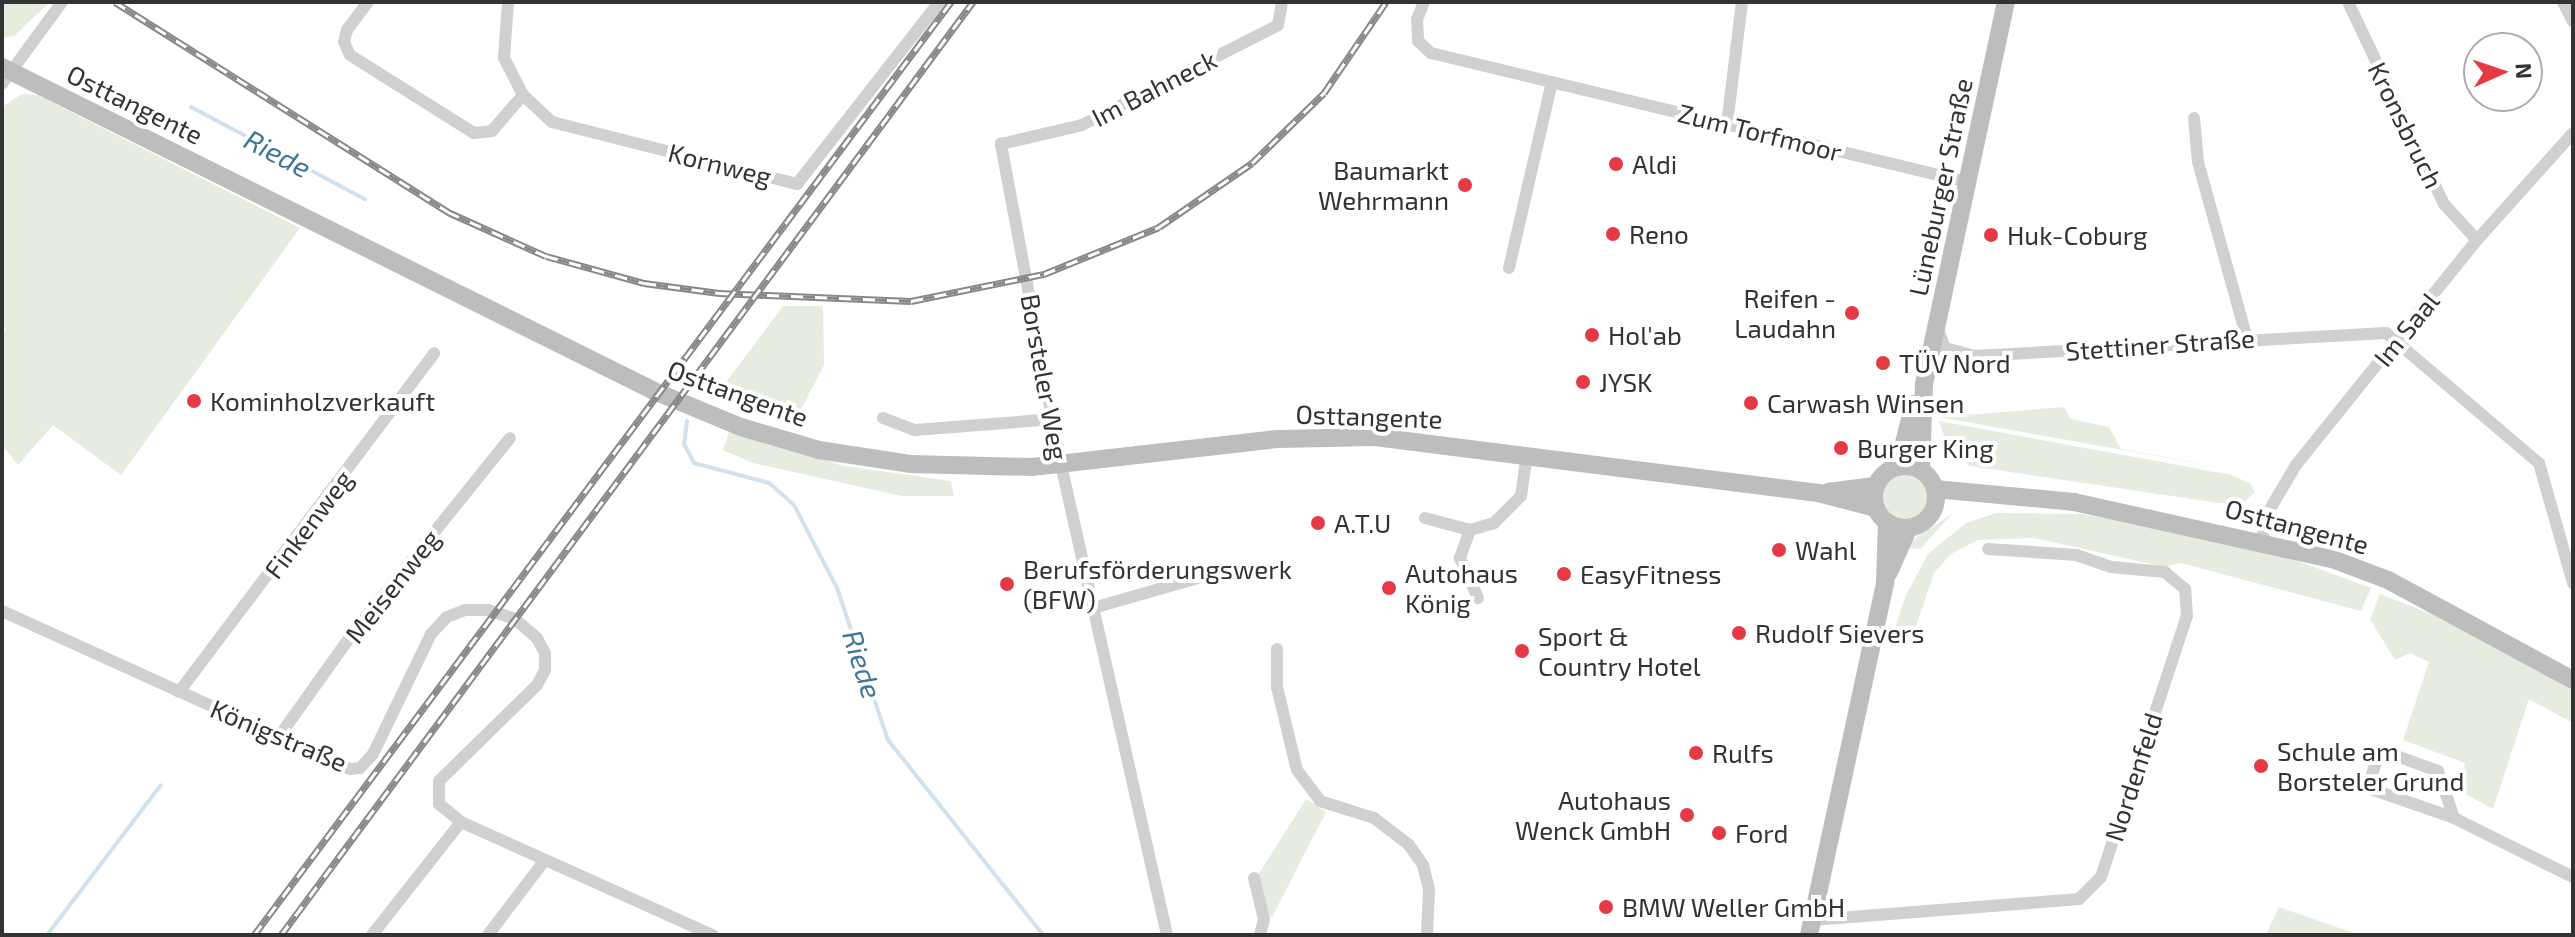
<!DOCTYPE html>
<meta charset="utf-8">
<style>
body{margin:0}
#map{position:relative;width:2575px;height:937px;overflow:hidden;background:#fff;font-family:"Exo 2",sans-serif}
div>[style]{position:absolute}
[style*='--x']{left:calc(var(--x)*1px);top:calc(var(--y)*1px);width:calc(var(--w)*1px);rotate:calc(var(--a)*1deg)}
.green>*{inset:0;background:#e6ecdf}
.round{border-radius:50%}
.stream>*{height:4px;margin:-2px;padding:0 2px;transform-origin:2px;border-radius:2px;background:#cfe2ee}
.street>*{height:12px;margin:-6px;padding:0 6px;transform-origin:6px;border-radius:6px;background:#d0d0d0}
.secondary>*{height:18px;margin:-9px;padding:0 9px;transform-origin:9px;border-radius:9px;background:#bdbdbd}
.secondary>.ring{margin:-9px;padding:0;box-sizing:content-box;background:none;border:18px solid #bdbdbd;border-radius:50%}
.rail>*{height:7px;margin-top:-3.5px;transform-origin:0;background:repeating-linear-gradient(90deg,#fff 0 12px,#888 0 24px);box-sizing:border-box;border-block:2px solid #888}
.dots>*{width:22px;height:22px;translate:-50% -50%;box-sizing:border-box;border:4px solid #fff;border-radius:50%}
span{translate:-50% -50%;white-space:nowrap;text-align:center;line-height:1.15;-webkit-text-stroke:8px #fff;paint-order:stroke}
.street-label{font-size:26px;color:#333}
.poi-label{font-size:26px;color:#333}
.left{translate:0 -50%;text-align:left}
.right{translate:-100% -50%;text-align:right}
.water-label{font-size:28px;color:#3f7597;font-style:italic}
.frame{position:absolute;inset:0;border:4px solid #333;pointer-events:none}
.north{position:absolute;left:2463px;top:32px;width:80px;height:80px;box-sizing:border-box;background:#fff;border:2px solid #adadad;border-radius:50%;rotate:87deg;font-size:22px;font-weight:700;line-height:32px;text-align:center;color:#333}
.north::after{content:'';display:block;margin:auto;width:28px;height:36px;background:#e63946;clip-path:polygon(50% 0,100% 100%,50% 72%,0 100%)}
</style>
<div id="map">
<div class="green">
<i style="clip-path:polygon(2px 2px,50px 2px,14px 36px,2px 38px)"></i>
<i style="clip-path:polygon(22px 94px,37px 95px,300px 228px,121px 475px,53px 425px,18px 465px,2px 445px,2px 337px,6px 329px,2px 326px,2px 107px)"></i>
<i style="clip-path:polygon(783px 306px,823px 306px,824px 365px,794px 423px,715px 397px)"></i>
<i style="clip-path:polygon(2064px 407px,2071px 419px,2109px 427px,2121px 449px,2246px 472px,1939px 417px)"></i>
<i style="clip-path:polygon(1939px 421px,2232px 475px,2251px 484px,2255px 492px,2243px 503px,2219px 503px,1970px 466px,1946px 442px)"></i>
<i style="clip-path:polygon(730px 429px,843px 466px,951px 481px,954px 496px,902px 496px,753px 463px,723px 450px)"></i>
<i class="round" style="left:1880px;top:474px;width:48px;height:48px"></i>
<i style="clip-path:polygon(1953px 513px,1920px 549px,1906px 548px,1914px 539px)"></i>
<i style="clip-path:polygon(1996px 513px,2081px 514px,2177px 530px,2281px 555px,2371px 588px,2361px 611px,2181px 563px,2165px 567px,2034px 538px,1978px 540px,1951px 554px,1934px 573px,1909px 647px,1889px 646px,1906px 595px,1928px 554px,1966px 523px)"></i>
<i style="clip-path:polygon(2380px 594px,2444px 619px,2573px 685px,2573px 723px,2529px 699px,2493px 809px,2462px 792px,2465px 763px,2403px 740px,2429px 662px,2410px 653px,2395px 660px,2370px 619px)"></i>
<i style="clip-path:polygon(1306px 799px,1326px 812px,1272px 917px,1263px 910px,1256px 878px)"></i>
<i style="clip-path:polygon(2279px 907px,2359px 935px,2266px 935px)"></i>
</div>
<div class="stream">
<i style="--x:191;--y:107;--w:197;--a:27.9"></i>
<i style="--x:687;--y:421;--w:23;--a:97"></i>
<i style="--x:684;--y:444;--w:21;--a:62"></i>
<i style="--x:694;--y:463;--w:78;--a:14.9"></i>
<i style="--x:769;--y:483;--w:33;--a:41"></i>
<i style="--x:794;--y:505;--w:93;--a:62.6"></i>
<i style="--x:837;--y:588;--w:160;--a:71.5"></i>
<i style="--x:888;--y:740;--w:249;--a:51.5"></i>
<i style="--x:47;--y:935;--w:188;--a:-52.8"></i>
</div>
<div class="street">
<i style="--x:368;--y:2;--w:35;--a:127"></i>
<i style="--x:347;--y:30;--w:12;--a:104"></i>
<i style="--x:344;--y:42;--w:14;--a:65"></i>
<i style="--x:350;--y:55;--w:146;--a:32.2"></i>
<i style="--x:474;--y:133;--w:18;--a:-6"></i>
<i style="--x:492;--y:131;--w:48;--a:-49.3"></i>
<i style="--x:508;--y:2;--w:56;--a:94.1"></i>
<i style="--x:504;--y:58;--w:42;--a:62.8"></i>
<i style="--x:523;--y:95;--w:40;--a:43"></i>
<i style="--x:552;--y:122;--w:253;--a:14.2"></i>
<i style="--x:797;--y:184;--w:231;--a:-52"></i>
<i style="--x:1424;--y:2;--w:18;--a:112"></i>
<i style="--x:1417;--y:19;--w:22;--a:87"></i>
<i style="--x:1418;--y:41;--w:18;--a:43"></i>
<i style="--x:1431;--y:53;--w:551;--a:13.53"></i>
<i style="--x:2348;--y:2;--w:224;--a:64.6"></i>
<i style="--x:2444;--y:204;--w:49;--a:47.5"></i>
<i style="--x:2563;--y:2;--w:22;--a:63"></i>
<i style="--x:2;--y:84;--w:102;--a:-53.8"></i>
<i style="--x:2194;--y:118;--w:44;--a:84.8"></i>
<i style="--x:2198;--y:162;--w:184;--a:74.5"></i>
<i style="--x:1727;--y:124;--w:123;--a:-83"></i>
<i style="--x:1509;--y:268;--w:191;--a:-77"></i>
<i style="--x:1938;--y:329;--w:20;--a:70"></i>
<i style="--x:1945;--y:348;--w:30;--a:15"></i>
<i style="--x:1974;--y:356;--w:413;--a:-3.2"></i>
<i style="--x:2386;--y:333;--w:201;--a:40.4"></i>
<i style="--x:2539;--y:463;--w:125;--a:74.2"></i>
<i style="--x:883;--y:418;--w:34;--a:21"></i>
<i style="--x:915;--y:430;--w:139;--a:-4.5"></i>
<i style="--x:1425;--y:518;--w:47;--a:14.9"></i>
<i style="--x:1470;--y:530;--w:25;--a:-16"></i>
<i style="--x:1494;--y:523;--w:38;--a:-45"></i>
<i style="--x:1521;--y:496;--w:42;--a:-81.9"></i>
<i style="--x:1470;--y:530;--w:30;--a:110"></i>
<i style="--x:1460;--y:558;--w:44;--a:65.8"></i>
<i style="--x:2262;--y:540;--w:26;--a:-79"></i>
<i style="--x:2267;--y:514;--w:57;--a:-59.4"></i>
<i style="--x:2296;--y:465;--w:289;--a:-51.2"></i>
<i style="--x:2477;--y:240;--w:144;--a:-48.1"></i>
<i style="--x:1093;--y:608;--w:142;--a:-15.9"></i>
<i style="--x:2;--y:611;--w:383;--a:24.4"></i>
<i style="--x:351;--y:769;--w:9;--a:-6"></i>
<i style="--x:360;--y:768;--w:19;--a:-47"></i>
<i style="--x:373;--y:754;--w:133;--a:-64.2"></i>
<i style="--x:431;--y:634;--w:23;--a:-47"></i>
<i style="--x:447;--y:617;--w:19;--a:-21"></i>
<i style="--x:465;--y:610;--w:23;--a:0"></i>
<i style="--x:488;--y:610;--w:28;--a:18"></i>
<i style="--x:515;--y:619;--w:29;--a:41"></i>
<i style="--x:537;--y:638;--w:17;--a:62"></i>
<i style="--x:545;--y:653;--w:17;--a:90"></i>
<i style="--x:545;--y:670;--w:17;--a:118"></i>
<i style="--x:537;--y:685;--w:137;--a:135.6"></i>
<i style="--x:439;--y:781;--w:23;--a:90"></i>
<i style="--x:439;--y:804;--w:28;--a:39"></i>
<i style="--x:461;--y:822;--w:276;--a:24.2"></i>
<i style="--x:1277;--y:649;--w:38;--a:90"></i>
<i style="--x:1277;--y:687;--w:85;--a:76.5"></i>
<i style="--x:1297;--y:770;--w:39;--a:53"></i>
<i style="--x:1320;--y:801;--w:57;--a:17.5"></i>
<i style="--x:1374;--y:818;--w:44;--a:37.6"></i>
<i style="--x:1409;--y:845;--w:24;--a:55"></i>
<i style="--x:1423;--y:865;--w:25;--a:76"></i>
<i style="--x:1429;--y:889;--w:46;--a:92.5"></i>
<i style="--x:179;--y:692;--w:424;--a:-53"></i>
<i style="--x:278;--y:738;--w:124;--a:-54.5"></i>
<i style="--x:350;--y:637;--w:255;--a:-51.2"></i>
<i style="--x:2454;--y:818;--w:50;--a:-108.8"></i>
<i style="--x:2438;--y:771;--w:62;--a:-160.1"></i>
<i style="--x:2380;--y:750;--w:40;--a:108"></i>
<i style="--x:2368;--y:788;--w:91;--a:19.2"></i>
<i style="--x:2454;--y:818;--w:133;--a:26.4"></i>
<i style="--x:1254;--y:878;--w:42;--a:76.3"></i>
<i style="--x:1264;--y:919;--w:16;--a:104"></i>
<i style="--x:1813;--y:920;--w:267;--a:-4.5"></i>
<i style="--x:2079;--y:899;--w:31;--a:-45"></i>
<i style="--x:2101;--y:877;--w:275;--a:-71.8"></i>
<i style="--x:2187;--y:616;--w:27;--a:-94"></i>
<i style="--x:2185;--y:589;--w:26;--a:-140"></i>
<i style="--x:2165;--y:572;--w:54;--a:-174.7"></i>
<i style="--x:2111;--y:567;--w:36;--a:-161"></i>
<i style="--x:2077;--y:555;--w:89;--a:-176.1"></i>
<i style="--x:372;--y:935;--w:144;--a:-51.8"></i>
<i style="--x:488;--y:935;--w:94;--a:-52.8"></i>
<i style="--x:1167;--y:935;--w:482;--a:-102.7"></i>
<i style="--x:1061;--y:465;--w:327;--a:-100.6"></i>
<i style="--x:1001;--y:144;--w:83;--a:-13.2"></i>
<i style="--x:1082;--y:125;--w:220;--a:-27"></i>
<i style="--x:1278;--y:25;--w:23;--a:-80"></i>
</div>
<div class="secondary">
<i style="--x:2;--y:67;--w:728;--a:26.42"></i>
<i style="--x:654;--y:391;--w:94;--a:22.5"></i>
<i style="--x:741;--y:427;--w:81;--a:16.4"></i>
<i style="--x:819;--y:450;--w:92;--a:8.7"></i>
<i style="--x:910;--y:464;--w:122;--a:1.4"></i>
<i style="--x:1032;--y:467;--w:248;--a:-6.5"></i>
<i style="--x:1278;--y:439;--w:97;--a:-1.2"></i>
<i style="--x:1375;--y:437;--w:447;--a:7.2"></i>
<i style="--x:1818;--y:493;--w:60;--a:14.5"></i>
<i class="ring" style="left:1874px;top:466px;width:44px;height:44px"></i>
<i style="--x:1898;--y:466;--w:64;--a:-75.5"></i>
<i style="--x:1921;--y:470;--w:86;--a:-88"></i>
<i style="--x:1924;--y:384;--w:391;--a:-77.9"></i>
<i style="--x:1935;--y:489;--w:140;--a:5.3"></i>
<i style="--x:2074;--y:502;--w:267;--a:12.5"></i>
<i style="--x:2335;--y:560;--w:57;--a:20.7"></i>
<i style="--x:2388;--y:580;--w:210;--a:28.4"></i>
<i style="--x:1828;--y:492;--w:47;--a:-7.3"></i>
<i style="--x:1889;--y:572;--w:47;--a:-66.2"></i>
<i style="--x:1809;--y:935;--w:361;--a:-77.8"></i>
<i style="--x:1885;--y:582;--w:59;--a:-88.1"></i>
</div>
<div class="rail">
<i style="--x:115;--y:2;--w:394;--a:32.2"></i>
<i style="--x:448;--y:212;--w:107;--a:24.2"></i>
<i style="--x:546;--y:256;--w:102;--a:15.4"></i>
<i style="--x:644;--y:283;--w:76;--a:7.6"></i>
<i style="--x:719;--y:293;--w:192;--a:2.4"></i>
<i style="--x:911;--y:301;--w:136;--a:-11.5"></i>
<i style="--x:1044;--y:274;--w:124;--a:-22.2"></i>
<i style="--x:1159;--y:227;--w:113;--a:-34.5"></i>
<i style="--x:1252;--y:163;--w:100;--a:-44.2"></i>
<i style="--x:1324;--y:93;--w:110;--a:-55.7"></i>
<i style="--x:254;--y:935;--w:1165;--a:-53.24"></i>
<i style="--x:281;--y:935;--w:1162;--a:-53.44"></i>
</div>
<div class="dots">
<i style="left:1616px;top:164px;background:#e63946"></i>
<i style="left:1465px;top:185px;background:#e63946"></i>
<i style="left:1613px;top:234px;background:#e63946"></i>
<i style="left:1991px;top:235px;background:#e63946"></i>
<i style="left:1852px;top:313px;background:#e63946"></i>
<i style="left:1592px;top:335px;background:#e63946"></i>
<i style="left:1883px;top:363px;background:#e63946"></i>
<i style="left:1583px;top:382px;background:#e63946"></i>
<i style="left:194px;top:401px;background:#e63946"></i>
<i style="left:1751px;top:403px;background:#e63946"></i>
<i style="left:1841px;top:448px;background:#e63946"></i>
<i style="left:1318px;top:523px;background:#e63946"></i>
<i style="left:1779px;top:550px;background:#e63946"></i>
<i style="left:1564px;top:574px;background:#e63946"></i>
<i style="left:1007px;top:584px;background:#e63946"></i>
<i style="left:1389px;top:588px;background:#e63946"></i>
<i style="left:1739px;top:633px;background:#e63946"></i>
<i style="left:1522px;top:651px;background:#e63946"></i>
<i style="left:1696px;top:753px;background:#e63946"></i>
<i style="left:2261px;top:766px;background:#e63946"></i>
<i style="left:1687px;top:815px;background:#e63946"></i>
<i style="left:1719px;top:833px;background:#e63946"></i>
<i style="left:1606px;top:907px;background:#e63946"></i>
</div>
<div class="street-label">
<span style="left:1154px;top:88px;rotate:-27deg">Im Bahneck</span>
<span style="left:135px;top:104px;rotate:26deg">Osttangente</span>
<span style="left:2406px;top:125px;rotate:64deg">Kronsbruch</span>
<span style="left:1760px;top:132px;rotate:14deg">Zum Torfmoor</span>
<span style="left:720px;top:164px;rotate:14deg">Kornweg</span>
<span style="left:1940px;top:187px;rotate:-78deg">Lüneburger Straße</span>
<span style="left:2406px;top:329px;rotate:-51deg">Im Saal</span>
<span style="left:2160px;top:344px;rotate:-4deg">Stettiner Straße</span>
<span style="left:1045px;top:377px;rotate:80deg">Borsteler Weg</span>
<span style="left:738px;top:393px;rotate:20deg">Osttangente</span>
<span style="left:1369px;top:416px;rotate:2deg">Osttangente</span>
<span style="left:308px;top:524px;rotate:-53deg">Finkenweg</span>
<span style="left:2297px;top:526px;rotate:15deg">Osttangente</span>
<span style="left:392px;top:586px;rotate:-52deg">Meisenweg</span>
<span style="left:279px;top:735px;rotate:23deg">Königstraße</span>
<span style="left:2133px;top:777px;rotate:-72deg">Nordenfeld</span>
</div>
<div class="poi-label">
<span class="left" style="left:1632px;top:164px">Aldi</span>
<span class="right" style="left:1449px;top:185px">Baumarkt<br>Wehrmann</span>
<span class="left" style="left:1629px;top:234px">Reno</span>
<span class="left" style="left:2007px;top:235px">Huk-Coburg</span>
<span class="right" style="left:1836px;top:313px">Reifen -<br>Laudahn</span>
<span class="left" style="left:1608px;top:335px">Hol'ab</span>
<span class="left" style="left:1899px;top:363px">TÜV Nord</span>
<span class="left" style="left:1599px;top:382px">JYSK</span>
<span class="left" style="left:210px;top:401px">Kominholzverkauft</span>
<span class="left" style="left:1767px;top:403px">Carwash Winsen</span>
<span class="left" style="left:1857px;top:448px">Burger King</span>
<span class="left" style="left:1334px;top:523px">A.T.U</span>
<span class="left" style="left:1795px;top:550px">Wahl</span>
<span class="left" style="left:1023px;top:584px">Berufsförderungswerk<br>(BFW)</span>
<span class="left" style="left:1405px;top:588px">Autohaus<br>König</span>
<span class="left" style="left:1580px;top:574px">EasyFitness</span>
<span class="left" style="left:1755px;top:633px">Rudolf Sievers</span>
<span class="left" style="left:1538px;top:651px">Sport &amp;<br>Country Hotel</span>
<span class="left" style="left:2277px;top:766px">Schule am<br>Borsteler Grund</span>
<span class="left" style="left:1712px;top:753px">Rulfs</span>
<span class="right" style="left:1671px;top:815px">Autohaus<br>Wenck GmbH</span>
<span class="left" style="left:1735px;top:833px">Ford</span>
<span class="left" style="left:1622px;top:907px">BMW Weller GmbH</span>
</div>
<div class="water-label">
<span style="left:278px;top:153px;rotate:28deg">Riede</span>
<span style="left:863px;top:664px;rotate:72deg">Riede</span>
</div>
<div class="frame"></div>
<div class="north">N</div>
</div>
